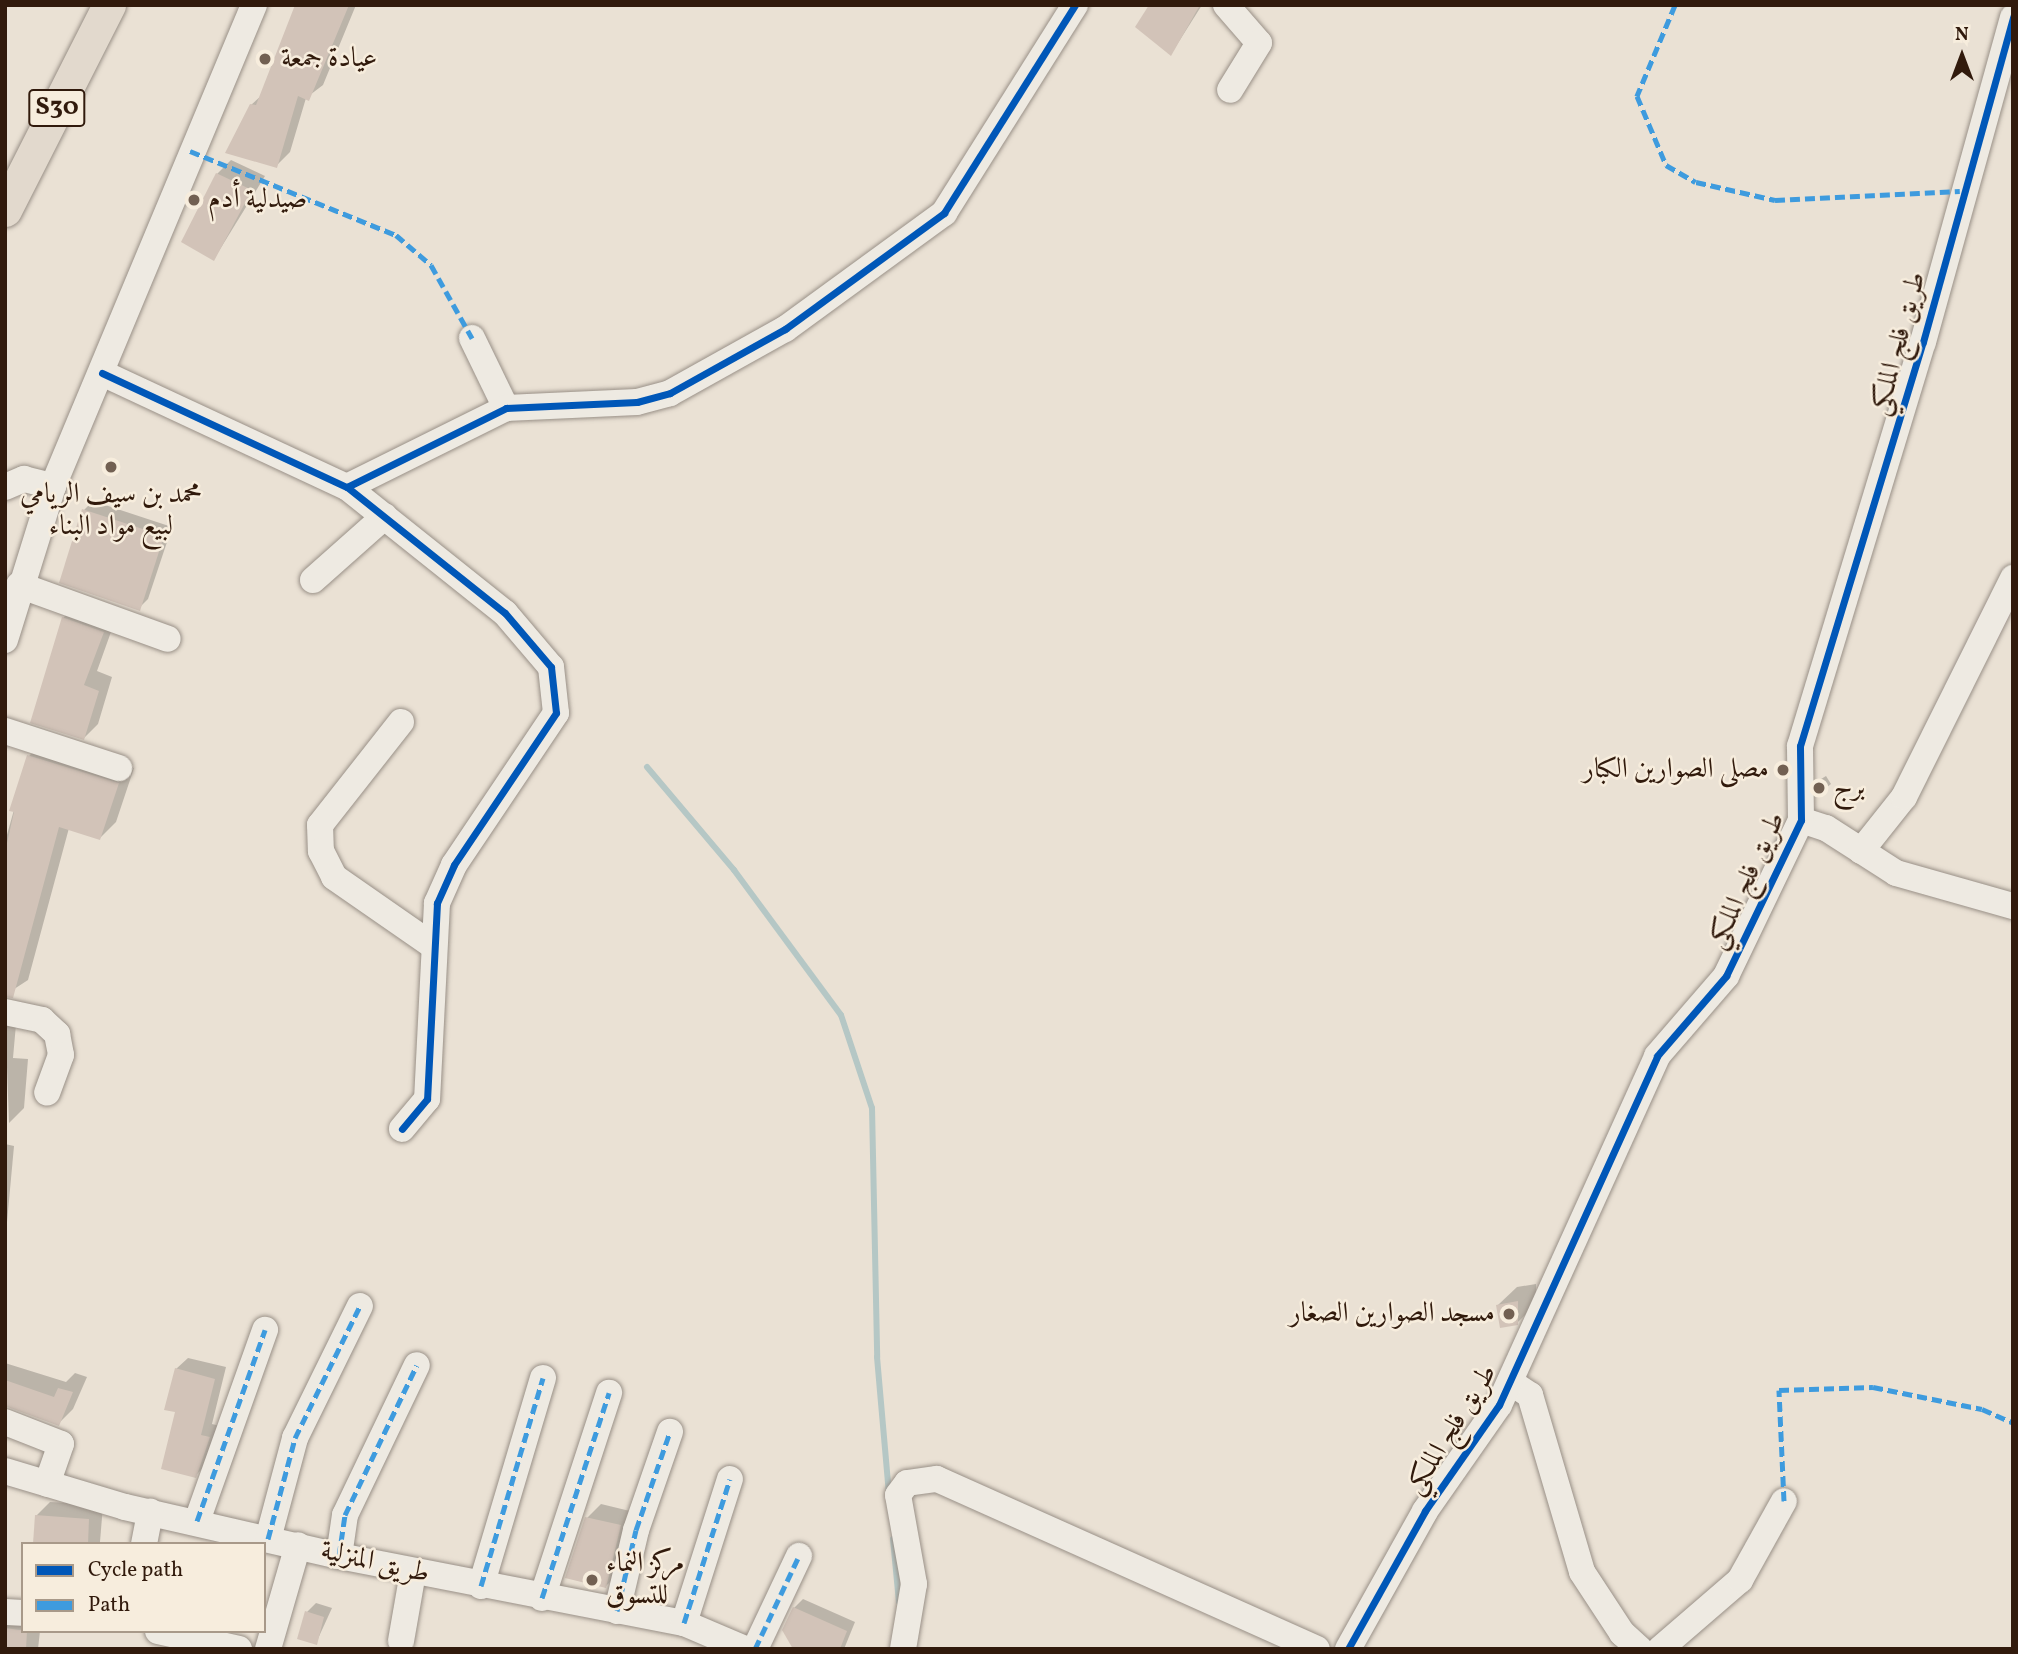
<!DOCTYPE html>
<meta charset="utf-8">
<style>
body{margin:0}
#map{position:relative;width:2018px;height:1654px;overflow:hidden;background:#eae1d4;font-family:Vollkorn,Amiri,serif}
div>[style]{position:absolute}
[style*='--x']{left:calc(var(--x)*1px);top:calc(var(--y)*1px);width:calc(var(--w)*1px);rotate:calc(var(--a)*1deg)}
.shadow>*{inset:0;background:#0003}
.stream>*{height:6px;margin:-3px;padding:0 3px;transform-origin:3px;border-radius:3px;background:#b5c7c5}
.building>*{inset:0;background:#d2c3b8}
.round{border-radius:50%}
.roads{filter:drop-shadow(0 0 2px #999087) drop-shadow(0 0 2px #999087)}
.minor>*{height:26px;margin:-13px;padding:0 13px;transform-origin:13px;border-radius:13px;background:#eeeae2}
.major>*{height:33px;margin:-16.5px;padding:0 16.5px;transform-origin:16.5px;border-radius:16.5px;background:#e2d9cd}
.quiet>*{height:5px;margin-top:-2.5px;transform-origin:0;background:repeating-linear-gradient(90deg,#3e9bde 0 10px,transparent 0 15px)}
.cycleway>*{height:7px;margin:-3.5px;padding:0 3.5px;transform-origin:3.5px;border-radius:3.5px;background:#0057b8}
.dots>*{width:19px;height:19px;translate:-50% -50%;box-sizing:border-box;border:4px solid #f7eddd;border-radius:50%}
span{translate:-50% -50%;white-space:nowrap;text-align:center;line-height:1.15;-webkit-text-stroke:5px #f7eddd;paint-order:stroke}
.shield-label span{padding:2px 5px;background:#f7eddd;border:2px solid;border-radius:5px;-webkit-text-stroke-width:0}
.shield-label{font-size:26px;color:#311a0c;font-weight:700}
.poi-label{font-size:28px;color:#311a0c}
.left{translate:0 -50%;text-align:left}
.right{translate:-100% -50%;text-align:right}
.street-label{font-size:28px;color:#311a0c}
.frame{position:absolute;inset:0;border:7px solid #311a0c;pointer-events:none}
.legend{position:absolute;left:21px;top:1542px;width:245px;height:91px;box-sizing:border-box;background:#f7eddd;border:2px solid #a89989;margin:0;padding:9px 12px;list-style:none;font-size:21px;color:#311a0c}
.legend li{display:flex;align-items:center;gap:14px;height:35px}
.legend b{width:35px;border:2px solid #a89989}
.north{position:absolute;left:1927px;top:21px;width:70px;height:70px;-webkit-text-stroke:5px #f7eddd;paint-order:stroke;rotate:0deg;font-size:19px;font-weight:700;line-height:28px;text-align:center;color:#311a0c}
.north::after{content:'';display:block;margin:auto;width:24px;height:32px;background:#311a0c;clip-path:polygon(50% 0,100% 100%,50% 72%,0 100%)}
</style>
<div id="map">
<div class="shadow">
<i style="clip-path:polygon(297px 5px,356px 5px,323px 85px,306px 98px,290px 152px,276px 166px,251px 105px,262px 95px)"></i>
<i style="clip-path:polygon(1152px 5px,1202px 5px,1171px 54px)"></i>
<i style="clip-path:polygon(231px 160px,265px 176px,214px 259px,217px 174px)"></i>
<i style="clip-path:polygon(93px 501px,172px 527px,148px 599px,139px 608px,84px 510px)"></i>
<i style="clip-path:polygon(77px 604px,116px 618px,97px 671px,112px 677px,98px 724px,84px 738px,63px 618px)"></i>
<i style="clip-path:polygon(45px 740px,134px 768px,116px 822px,100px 838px,69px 828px,28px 980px,5px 995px,5px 842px,29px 756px)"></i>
<i style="clip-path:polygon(1826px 776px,1831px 784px,1819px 793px,1818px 781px)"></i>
<i style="clip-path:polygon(5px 1011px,17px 1013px,13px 1058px,28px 1059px,24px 1108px,9px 1123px)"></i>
<i style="clip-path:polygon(5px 1144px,14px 1146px,5px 1244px)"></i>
<i style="clip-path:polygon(1536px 1284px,1536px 1304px,1517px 1323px,1498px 1305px,1517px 1287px)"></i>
<i style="clip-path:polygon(188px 1358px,226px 1367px,212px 1424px,220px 1426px,207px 1464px,195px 1476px,177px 1411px,176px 1369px)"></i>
<i style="clip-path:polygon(5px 1363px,66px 1382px,75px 1373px,87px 1377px,73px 1409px,58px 1424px,5px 1405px)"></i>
<i style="clip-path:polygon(50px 1502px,103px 1505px,100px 1542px,34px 1544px,36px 1516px)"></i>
<i style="clip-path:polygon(601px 1504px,634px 1512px,620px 1572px,606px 1586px,587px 1518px)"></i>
<i style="clip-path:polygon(803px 1599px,855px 1622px,844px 1649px,798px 1649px,794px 1608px)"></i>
<i style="clip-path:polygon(316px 1603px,332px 1608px,316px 1643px,307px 1612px)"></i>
<i style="clip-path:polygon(5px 1609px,23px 1611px,23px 1631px,40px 1631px,38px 1649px,5px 1649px)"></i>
</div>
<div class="stream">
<i style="--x:647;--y:767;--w:135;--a:49.8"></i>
<i style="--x:734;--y:870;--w:180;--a:53.6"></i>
<i style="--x:841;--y:1015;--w:98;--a:71.6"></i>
<i style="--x:872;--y:1108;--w:249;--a:88.8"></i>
<i style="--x:877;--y:1357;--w:138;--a:85"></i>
<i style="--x:893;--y:1539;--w:63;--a:84.6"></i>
</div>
<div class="building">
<i style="clip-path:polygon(295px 5px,349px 5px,309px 101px,298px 96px,277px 168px,225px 153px,250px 104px,256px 105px)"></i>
<i style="clip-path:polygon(1149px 5px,1200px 5px,1171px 56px,1135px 27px)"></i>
<i style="clip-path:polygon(216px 173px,252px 190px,214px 261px,181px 242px)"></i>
<i style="clip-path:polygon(82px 509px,164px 536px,140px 611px,59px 583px)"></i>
<i style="clip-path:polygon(62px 617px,104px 632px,84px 685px,99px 691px,84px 740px,30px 723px)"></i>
<i style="clip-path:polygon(27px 755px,119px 783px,100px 840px,59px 827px,13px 998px,5px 997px,5px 852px,14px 812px,9px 811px)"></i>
<i class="round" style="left:1814px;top:781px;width:14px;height:14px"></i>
<i style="clip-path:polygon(1518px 1301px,1518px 1325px,1500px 1328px,1496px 1305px)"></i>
<i style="clip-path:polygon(175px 1368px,215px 1379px,201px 1435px,210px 1437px,196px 1478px,161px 1469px,175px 1412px,164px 1410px)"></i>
<i style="clip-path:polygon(5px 1380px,54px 1397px,58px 1388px,73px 1392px,59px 1426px,5px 1406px)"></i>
<i style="clip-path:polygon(35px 1515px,89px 1519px,88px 1544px,33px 1544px)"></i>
<i style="clip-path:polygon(585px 1517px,621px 1525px,606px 1588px,565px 1578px)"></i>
<i style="clip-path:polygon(793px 1607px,847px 1631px,840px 1649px,793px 1649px,782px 1630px)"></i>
<i style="clip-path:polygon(305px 1611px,324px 1617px,317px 1645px,297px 1639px)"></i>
<i style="clip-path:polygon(5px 1628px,27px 1631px,26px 1649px,5px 1649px)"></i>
</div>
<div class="roads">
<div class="minor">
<i style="--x:1226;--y:5;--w:50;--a:49"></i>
<i style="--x:1259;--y:43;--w:55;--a:121.7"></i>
<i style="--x:472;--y:338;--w:78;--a:64.1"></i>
<i style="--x:102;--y:373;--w:270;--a:25"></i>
<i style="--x:347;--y:487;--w:202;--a:38.6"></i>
<i style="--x:505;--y:613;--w:71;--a:49.6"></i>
<i style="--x:551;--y:667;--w:46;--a:83.8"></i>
<i style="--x:556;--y:713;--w:183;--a:123.9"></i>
<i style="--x:454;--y:865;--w:42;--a:114.1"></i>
<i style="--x:437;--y:903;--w:196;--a:92.9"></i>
<i style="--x:427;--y:1099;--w:39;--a:130"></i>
<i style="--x:5;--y:487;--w:21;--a:-23"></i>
<i style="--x:24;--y:479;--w:30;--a:14"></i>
<i style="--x:347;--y:487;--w:178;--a:-26.4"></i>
<i style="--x:506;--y:408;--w:131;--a:-2.6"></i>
<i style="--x:637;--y:402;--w:34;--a:-15"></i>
<i style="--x:670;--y:393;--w:132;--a:-29.1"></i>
<i style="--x:785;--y:329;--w:197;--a:-36.1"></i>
<i style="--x:944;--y:213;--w:246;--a:-57.8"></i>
<i style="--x:313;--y:580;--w:96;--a:-41.6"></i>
<i style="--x:19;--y:585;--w:158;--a:19.9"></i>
<i style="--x:5;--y:640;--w:161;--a:-72.7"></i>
<i style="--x:53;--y:486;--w:521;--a:-67.32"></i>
<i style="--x:401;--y:722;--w:131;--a:128.2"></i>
<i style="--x:320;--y:825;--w:26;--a:88"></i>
<i style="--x:321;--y:851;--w:29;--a:63"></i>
<i style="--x:334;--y:877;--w:119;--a:34.8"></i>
<i style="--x:5;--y:731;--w:120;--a:18"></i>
<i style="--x:1801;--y:820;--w:26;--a:18"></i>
<i style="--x:1826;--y:828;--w:83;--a:32.7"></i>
<i style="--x:1896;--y:873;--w:122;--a:15.8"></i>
<i style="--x:1861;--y:851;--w:69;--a:-51.5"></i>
<i style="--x:1904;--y:797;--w:245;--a:-63.5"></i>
<i style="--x:5;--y:1012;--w:38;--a:12"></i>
<i style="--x:42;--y:1020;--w:21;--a:43"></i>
<i style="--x:57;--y:1034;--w:21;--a:79"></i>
<i style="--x:61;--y:1055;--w:40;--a:110.2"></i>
<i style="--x:1510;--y:1382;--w:24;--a:33"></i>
<i style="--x:1530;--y:1395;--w:184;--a:73.6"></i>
<i style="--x:1582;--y:1572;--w:73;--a:56.7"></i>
<i style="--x:1622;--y:1633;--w:24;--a:42"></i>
<i style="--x:5;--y:1422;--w:60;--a:21.4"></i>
<i style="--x:61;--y:1444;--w:42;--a:109.3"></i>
<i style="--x:5;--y:1471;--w:125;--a:16.7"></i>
<i style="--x:125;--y:1507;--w:220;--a:12.9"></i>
<i style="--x:339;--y:1556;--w:351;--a:11"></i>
<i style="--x:684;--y:1623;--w:66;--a:23.1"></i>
<i style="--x:197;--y:1521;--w:203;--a:-70.4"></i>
<i style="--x:268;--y:1539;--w:105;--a:-75"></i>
<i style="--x:295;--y:1438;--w:147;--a:-63.8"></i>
<i style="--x:144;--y:1544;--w:33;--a:-79"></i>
<i style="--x:339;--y:1556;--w:41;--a:-81.7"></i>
<i style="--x:345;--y:1515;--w:166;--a:-64.4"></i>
<i style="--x:481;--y:1586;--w:217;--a:-73.4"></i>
<i style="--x:542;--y:1598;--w:216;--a:-71.9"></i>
<i style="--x:617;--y:1611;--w:83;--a:-76.8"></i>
<i style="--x:636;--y:1530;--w:104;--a:-70.9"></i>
<i style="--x:5;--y:1612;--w:18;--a:3"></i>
<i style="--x:684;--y:1623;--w:151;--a:-72.3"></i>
<i style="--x:158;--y:1631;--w:83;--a:12.5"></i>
<i style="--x:401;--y:1641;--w:70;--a:-80.1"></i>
<i style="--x:268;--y:1649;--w:108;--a:-73.9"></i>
<i style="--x:755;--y:1649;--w:103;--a:-64.7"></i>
<i style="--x:903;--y:1649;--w:66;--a:-80.4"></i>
<i style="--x:914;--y:1584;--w:90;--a:-100.2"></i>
<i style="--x:898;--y:1495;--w:15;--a:-53"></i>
<i style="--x:907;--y:1483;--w:30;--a:-8"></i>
<i style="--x:937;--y:1479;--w:416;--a:24.1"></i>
<i style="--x:1348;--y:1649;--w:158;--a:-60.8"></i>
<i style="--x:1425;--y:1511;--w:129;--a:-55.1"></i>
<i style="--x:1499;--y:1405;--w:383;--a:-65.6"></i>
<i style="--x:1657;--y:1056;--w:106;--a:-49.2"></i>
<i style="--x:1726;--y:976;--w:173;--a:-64.3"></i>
<i style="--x:1801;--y:820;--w:74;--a:-90.8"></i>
<i style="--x:1800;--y:746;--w:422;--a:-73.1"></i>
<i style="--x:1923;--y:342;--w:337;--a:-74.5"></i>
<i style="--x:1660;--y:1649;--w:106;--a:-40.8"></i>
<i style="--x:1740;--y:1580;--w:90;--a:-60.9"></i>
</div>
<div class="major">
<i style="--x:5;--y:210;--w:230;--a:-63.1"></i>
</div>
</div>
<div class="quiet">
<i style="--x:1675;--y:5;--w:99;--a:112.7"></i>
<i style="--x:1637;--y:96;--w:75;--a:67.2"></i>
<i style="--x:1666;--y:165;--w:34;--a:30"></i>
<i style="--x:1696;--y:182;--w:81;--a:12.8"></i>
<i style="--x:1775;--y:200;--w:185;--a:-2.8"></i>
<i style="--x:190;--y:151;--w:222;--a:22.2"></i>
<i style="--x:396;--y:235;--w:46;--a:40.6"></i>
<i style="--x:431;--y:265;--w:84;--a:60.7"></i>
<i style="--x:1784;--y:1501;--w:111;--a:-92.6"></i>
<i style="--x:1779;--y:1390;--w:94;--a:-1.8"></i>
<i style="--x:1873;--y:1387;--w:111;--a:11.4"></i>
<i style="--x:1982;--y:1409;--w:34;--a:24"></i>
<i style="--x:197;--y:1521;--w:203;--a:-70.4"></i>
<i style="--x:268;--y:1539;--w:105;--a:-75"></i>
<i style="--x:295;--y:1438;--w:147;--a:-63.8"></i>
<i style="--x:339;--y:1556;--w:41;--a:-81.7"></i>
<i style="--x:345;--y:1515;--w:166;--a:-64.4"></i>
<i style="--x:481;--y:1586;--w:217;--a:-73.4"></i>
<i style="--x:542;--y:1598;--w:216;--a:-71.9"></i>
<i style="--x:617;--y:1611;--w:83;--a:-76.8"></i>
<i style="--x:636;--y:1530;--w:104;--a:-70.9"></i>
<i style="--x:684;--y:1623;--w:151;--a:-72.3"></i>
<i style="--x:755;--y:1649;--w:103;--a:-64.7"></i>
</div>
<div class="cycleway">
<i style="--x:102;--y:373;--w:270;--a:25"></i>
<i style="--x:347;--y:487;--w:202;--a:38.6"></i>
<i style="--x:505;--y:613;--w:71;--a:49.6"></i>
<i style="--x:551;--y:667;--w:46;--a:83.8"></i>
<i style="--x:556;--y:713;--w:183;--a:123.9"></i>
<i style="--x:454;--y:865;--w:42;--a:114.1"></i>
<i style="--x:437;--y:903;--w:196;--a:92.9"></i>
<i style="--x:427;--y:1099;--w:39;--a:130"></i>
<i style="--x:347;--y:487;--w:178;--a:-26.4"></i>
<i style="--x:506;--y:408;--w:131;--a:-2.6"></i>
<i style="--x:637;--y:402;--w:34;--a:-15"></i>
<i style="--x:670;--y:393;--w:132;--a:-29.1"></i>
<i style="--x:785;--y:329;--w:197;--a:-36.1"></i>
<i style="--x:944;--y:213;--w:246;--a:-57.8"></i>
<i style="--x:1348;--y:1649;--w:158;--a:-60.8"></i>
<i style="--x:1425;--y:1511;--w:129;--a:-55.1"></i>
<i style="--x:1499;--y:1405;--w:383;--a:-65.6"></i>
<i style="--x:1657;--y:1056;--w:106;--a:-49.2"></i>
<i style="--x:1726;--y:976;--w:173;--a:-64.3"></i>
<i style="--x:1801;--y:820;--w:74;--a:-90.8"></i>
<i style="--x:1800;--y:746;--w:422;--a:-73.1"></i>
<i style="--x:1923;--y:342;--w:337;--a:-74.5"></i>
</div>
<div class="dots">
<i style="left:265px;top:59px;background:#726052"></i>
<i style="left:194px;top:200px;background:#726052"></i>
<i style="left:111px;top:467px;background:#726052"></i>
<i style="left:1783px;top:770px;background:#726052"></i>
<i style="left:1819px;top:788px;background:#726052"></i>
<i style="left:1509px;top:1314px;background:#726052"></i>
<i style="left:592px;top:1580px;background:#726052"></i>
</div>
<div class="shield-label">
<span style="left:57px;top:108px">S30</span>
</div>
<div class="poi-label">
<span class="left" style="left:281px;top:59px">عيادة جمعة</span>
<span class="left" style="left:208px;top:200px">صيدلية أدم</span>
<span style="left:111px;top:511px">محمد بن سيف الريامي<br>لبيع مواد البناء</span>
<span class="right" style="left:1769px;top:770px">مصلى الصوارين الكبار</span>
<span class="left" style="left:1833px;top:788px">برج</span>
<span class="right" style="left:1495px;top:1314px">مسجد الصوارين الصغار</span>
<span class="left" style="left:606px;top:1580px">مركز النماء<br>للتسوق</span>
</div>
<div class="street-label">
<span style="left:1899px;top:344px;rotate:-75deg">طريق فلج الملكي</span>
<span style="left:1747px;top:881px;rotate:-65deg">طريق فلج الملكي</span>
<span style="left:1452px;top:1430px;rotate:-58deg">طريق فلج الملكي</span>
<span style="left:375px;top:1563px;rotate:13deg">طريق المنزلية</span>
</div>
<div class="frame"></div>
<ul class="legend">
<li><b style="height:9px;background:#0057b8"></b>Cycle path</li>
<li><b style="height:9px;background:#3e9bde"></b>Path</li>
</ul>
<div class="north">N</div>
</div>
